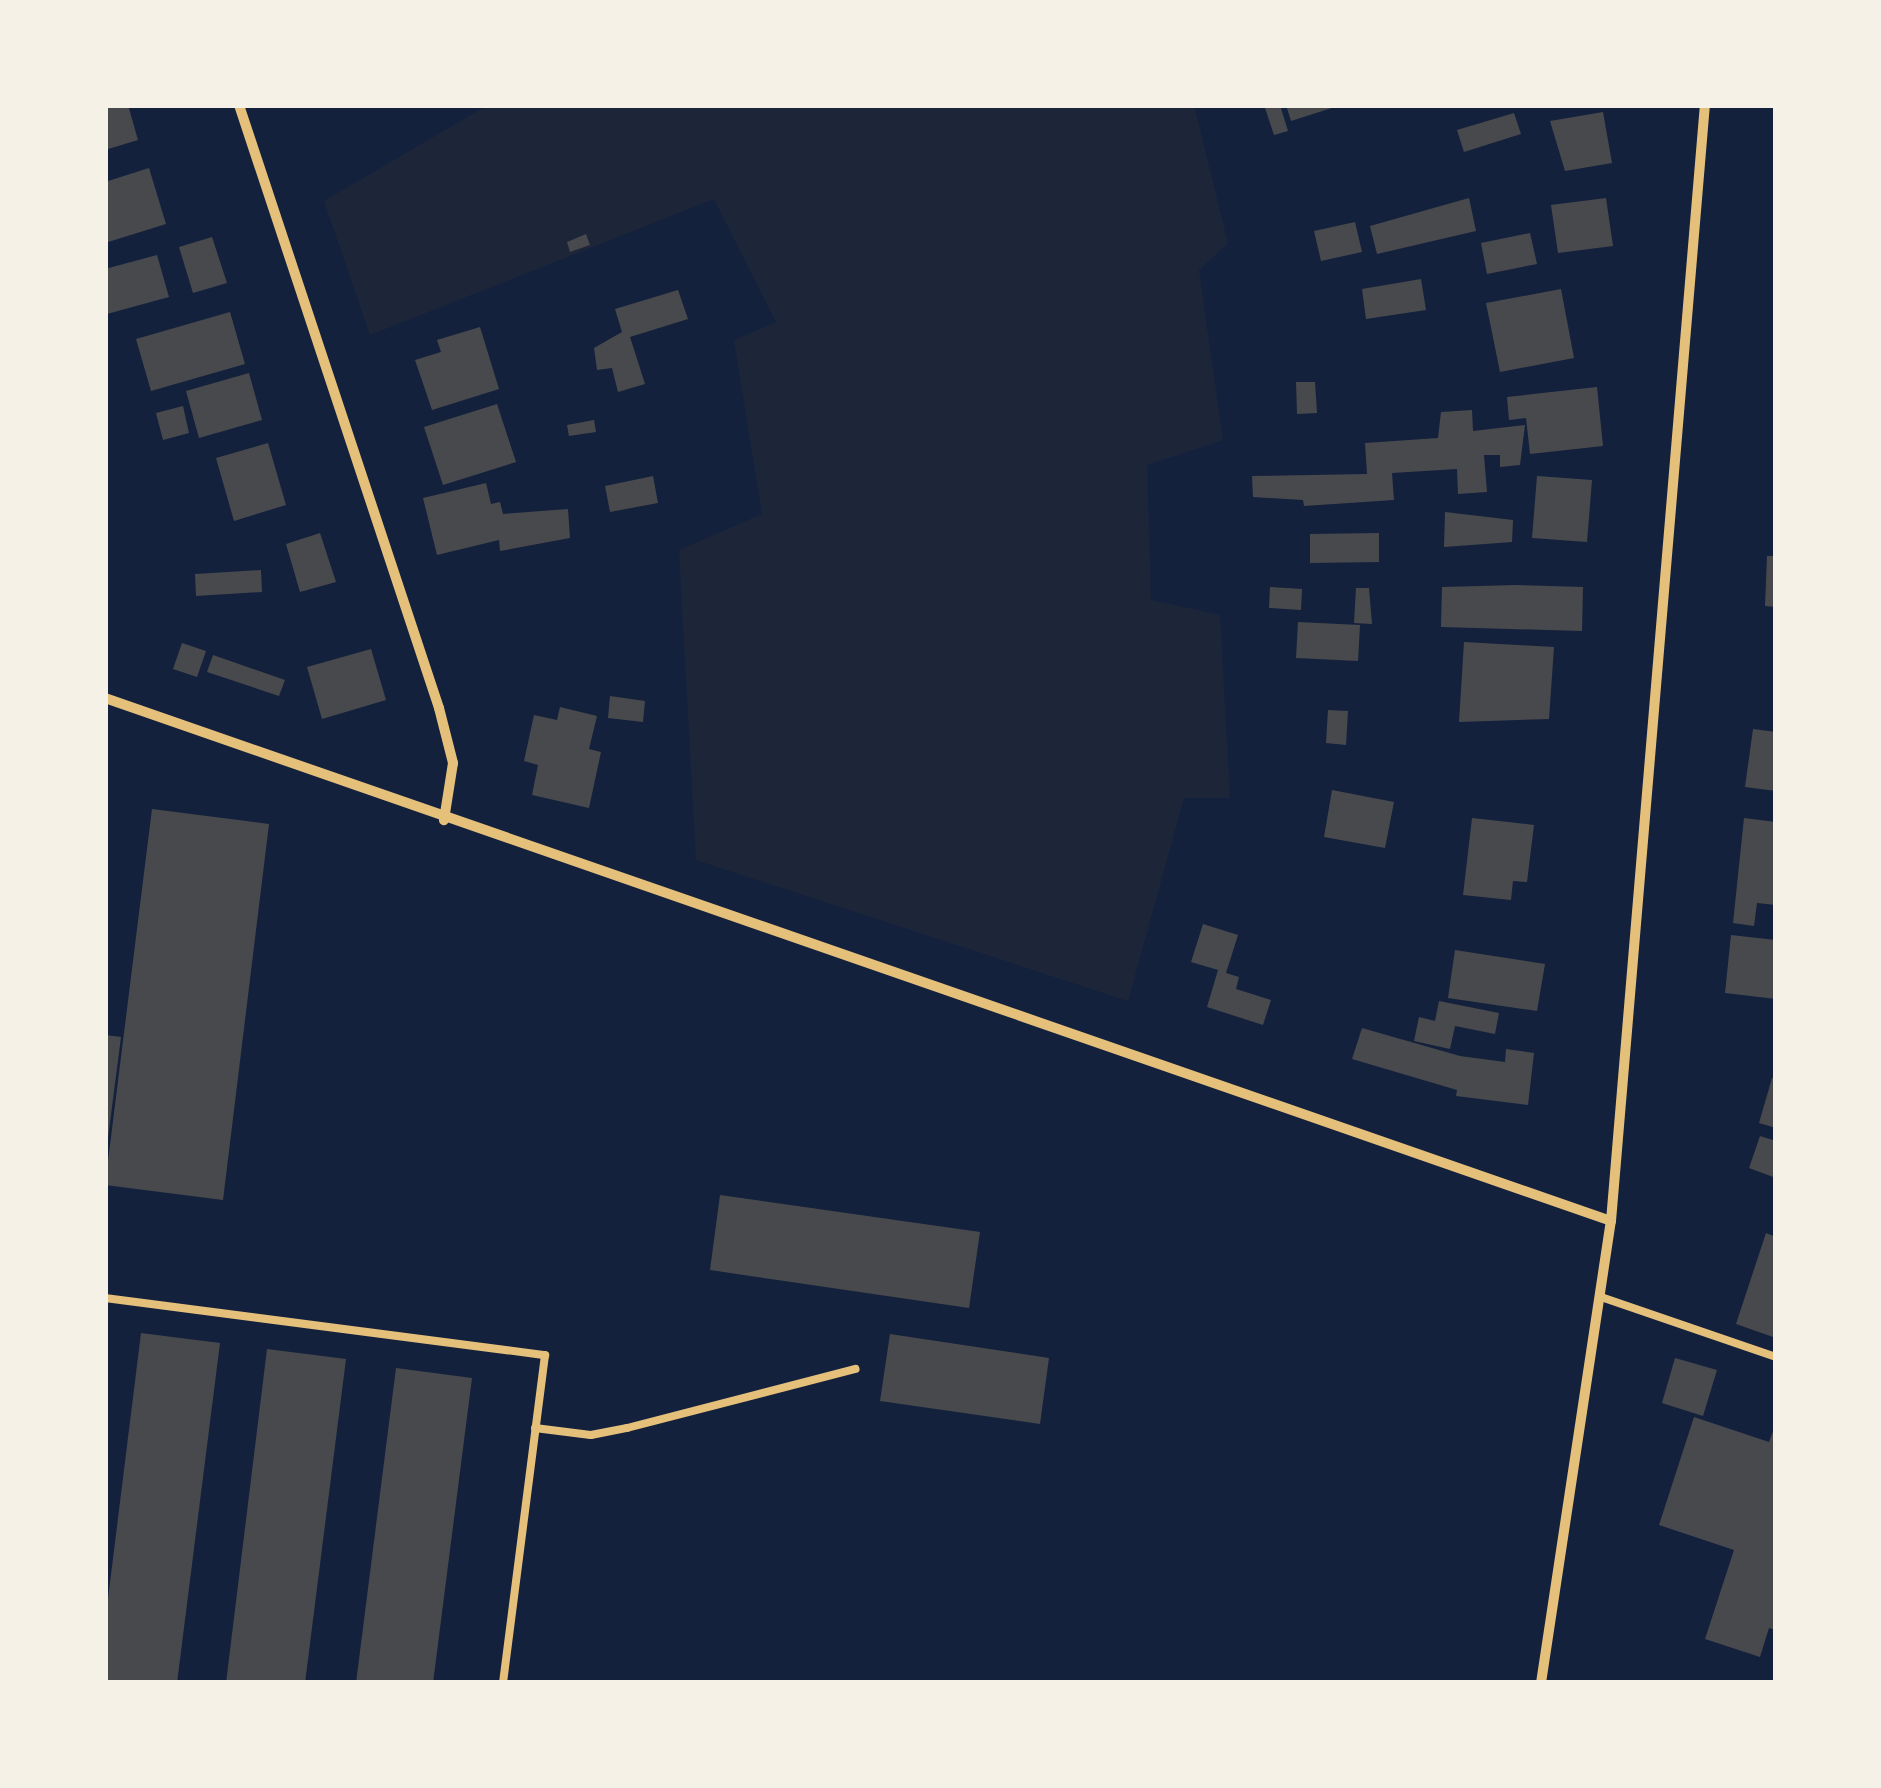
<!DOCTYPE html>
<style>
body{margin:0}
#map{position:relative;width:1881px;height:1788px;overflow:hidden;background:#14213d;font-family:Barlow,sans-serif}
div>[style]{position:absolute}
[style*='--x']{left:calc(var(--x)*1px);top:calc(var(--y)*1px);width:calc(var(--w)*1px);rotate:calc(var(--a)*1deg)}
.green>*{inset:0;background:#1d2539}
.building>*{inset:0;background:#48494c}
.service>*{height:8px;margin:-4px;padding:0 4px;transform-origin:4px;border-radius:4px;background:#e5c07b}
.minor>*{height:10px;margin:-5px;padding:0 5px;transform-origin:5px;border-radius:5px;background:#e5c07b}
span{translate:-50% -50%;white-space:nowrap;text-align:center;line-height:1.15;-webkit-text-stroke:8px #f6f1e7;paint-order:stroke}
.frame{position:absolute;inset:0;border:108px solid #f6f1e7;pointer-events:none}
</style>
<div id="map">
<div class="green">
<i style="clip-path:polygon(488px 105px,1194px 105px,1228px 243px,1199px 270px,1223px 440px,1147px 465px,1151px 600px,1220px 615px,1230px 798px,1184px 798px,1128px 1001px,696px 860px,679px 550px,762px 514px,734px 340px,776px 322px,714px 199px,370px 335px,324px 201px)"></i>
</div>
<div class="building">
<i style="clip-path:polygon(105px 105px,128px 105px,138px 140px,105px 150px)"></i>
<i style="clip-path:polygon(1264px 105px,1280px 105px,1288px 131px,1274px 135px)"></i>
<i style="clip-path:polygon(1286px 105px,1338px 105px,1338px 106px,1291px 121px)"></i>
<i style="clip-path:polygon(1603px 112px,1612px 163px,1565px 171px,1550px 121px)"></i>
<i style="clip-path:polygon(1514px 113px,1521px 134px,1464px 152px,1457px 130px)"></i>
<i style="clip-path:polygon(149px 168px,166px 224px,105px 243px,105px 182px)"></i>
<i style="clip-path:polygon(1469px 198px,1476px 231px,1377px 254px,1370px 226px)"></i>
<i style="clip-path:polygon(1606px 198px,1613px 246px,1558px 253px,1551px 205px)"></i>
<i style="clip-path:polygon(1355px 222px,1362px 252px,1321px 261px,1314px 231px)"></i>
<i style="clip-path:polygon(1530px 233px,1537px 264px,1487px 274px,1481px 243px)"></i>
<i style="clip-path:polygon(586px 234px,590px 245px,570px 252px,567px 242px)"></i>
<i style="clip-path:polygon(212px 237px,227px 283px,193px 293px,179px 247px)"></i>
<i style="clip-path:polygon(157px 255px,169px 297px,107px 314px,105px 269px)"></i>
<i style="clip-path:polygon(1421px 279px,1426px 310px,1366px 319px,1362px 289px)"></i>
<i style="clip-path:polygon(1561px 289px,1574px 358px,1500px 372px,1486px 303px)"></i>
<i style="clip-path:polygon(678px 290px,688px 319px,630px 337px,645px 384px,618px 392px,612px 368px,597px 370px,594px 348px,622px 332px,615px 309px)"></i>
<i style="clip-path:polygon(230px 312px,245px 364px,151px 391px,136px 339px)"></i>
<i style="clip-path:polygon(480px 327px,499px 389px,432px 410px,415px 360px,441px 352px,437px 340px)"></i>
<i style="clip-path:polygon(249px 373px,262px 420px,199px 438px,186px 391px)"></i>
<i style="clip-path:polygon(1296px 382px,1315px 382px,1317px 413px,1297px 414px)"></i>
<i style="clip-path:polygon(1597px 387px,1603px 446px,1530px 454px,1526px 418px,1509px 420px,1507px 397px)"></i>
<i style="clip-path:polygon(497px 404px,516px 462px,443px 485px,424px 427px)"></i>
<i style="clip-path:polygon(183px 406px,189px 433px,163px 440px,156px 413px)"></i>
<i style="clip-path:polygon(1472px 410px,1473px 431px,1525px 425px,1520px 465px,1500px 467px,1500px 455px,1484px 455px,1487px 492px,1458px 494px,1457px 469px,1392px 473px,1394px 500px,1304px 506px,1303px 500px,1253px 497px,1252px 476px,1367px 474px,1365px 443px,1438px 438px,1441px 412px)"></i>
<i style="clip-path:polygon(594px 420px,596px 432px,569px 436px,567px 425px)"></i>
<i style="clip-path:polygon(268px 443px,286px 505px,234px 521px,216px 458px)"></i>
<i style="clip-path:polygon(653px 476px,658px 503px,610px 512px,605px 486px)"></i>
<i style="clip-path:polygon(1537px 476px,1592px 480px,1587px 542px,1532px 538px)"></i>
<i style="clip-path:polygon(486px 483px,491px 504px,500px 502px,503px 514px,568px 509px,570px 538px,500px 551px,499px 540px,437px 555px,423px 498px)"></i>
<i style="clip-path:polygon(1445px 512px,1513px 520px,1512px 542px,1444px 547px)"></i>
<i style="clip-path:polygon(320px 533px,336px 582px,300px 592px,286px 544px)"></i>
<i style="clip-path:polygon(1379px 533px,1379px 562px,1310px 563px,1310px 534px)"></i>
<i style="clip-path:polygon(1767px 556px,1776px 556px,1776px 607px,1765px 606px)"></i>
<i style="clip-path:polygon(261px 570px,262px 592px,196px 596px,195px 574px)"></i>
<i style="clip-path:polygon(1516px 585px,1583px 587px,1582px 631px,1441px 627px,1442px 587px)"></i>
<i style="clip-path:polygon(1270px 587px,1302px 589px,1301px 610px,1269px 608px)"></i>
<i style="clip-path:polygon(1356px 588px,1369px 588px,1372px 624px,1354px 623px)"></i>
<i style="clip-path:polygon(1298px 622px,1360px 625px,1358px 661px,1296px 658px)"></i>
<i style="clip-path:polygon(1464px 642px,1554px 647px,1549px 719px,1459px 722px)"></i>
<i style="clip-path:polygon(182px 643px,206px 651px,197px 677px,173px 669px)"></i>
<i style="clip-path:polygon(371px 649px,386px 700px,322px 719px,307px 667px)"></i>
<i style="clip-path:polygon(213px 655px,285px 680px,279px 696px,207px 672px)"></i>
<i style="clip-path:polygon(610px 696px,645px 701px,643px 722px,608px 718px)"></i>
<i style="clip-path:polygon(560px 707px,597px 716px,589px 749px,601px 752px,589px 808px,532px 795px,538px 765px,524px 761px,534px 715px,557px 720px)"></i>
<i style="clip-path:polygon(1328px 710px,1348px 711px,1346px 745px,1326px 743px)"></i>
<i style="clip-path:polygon(1753px 729px,1776px 732px,1776px 791px,1745px 787px)"></i>
<i style="clip-path:polygon(1332px 790px,1394px 802px,1385px 848px,1324px 837px)"></i>
<i style="clip-path:polygon(152px 809px,269px 824px,223px 1200px,105px 1185px)"></i>
<i style="clip-path:polygon(1472px 818px,1534px 825px,1527px 882px,1513px 881px,1511px 900px,1463px 895px)"></i>
<i style="clip-path:polygon(1744px 818px,1776px 822px,1776px 905px,1757px 903px,1754px 926px,1733px 923px)"></i>
<i style="clip-path:polygon(1203px 924px,1238px 935px,1226px 973px,1239px 977px,1236px 989px,1271px 1000px,1263px 1025px,1207px 1007px,1218px 970px,1191px 962px)"></i>
<i style="clip-path:polygon(1731px 935px,1776px 940px,1776px 999px,1725px 993px)"></i>
<i style="clip-path:polygon(1455px 950px,1545px 964px,1537px 1011px,1448px 998px)"></i>
<i style="clip-path:polygon(1439px 1001px,1499px 1013px,1495px 1034px,1455px 1026px,1450px 1049px,1414px 1041px,1419px 1017px,1435px 1021px)"></i>
<i style="clip-path:polygon(1362px 1028px,1460px 1056px,1505px 1062px,1506px 1049px,1534px 1053px,1528px 1105px,1456px 1096px,1457px 1090px,1352px 1059px)"></i>
<i style="clip-path:polygon(105px 1035px,121px 1037px,107px 1146px,105px 1146px)"></i>
<i style="clip-path:polygon(1772px 1078px,1776px 1079px,1776px 1128px,1759px 1123px)"></i>
<i style="clip-path:polygon(1760px 1136px,1776px 1141px,1776px 1178px,1749px 1168px)"></i>
<i style="clip-path:polygon(720px 1195px,980px 1232px,969px 1308px,710px 1270px)"></i>
<i style="clip-path:polygon(1766px 1233px,1776px 1237px,1776px 1338px,1736px 1324px)"></i>
<i style="clip-path:polygon(141px 1333px,220px 1343px,177px 1683px,105px 1683px,105px 1623px)"></i>
<i style="clip-path:polygon(890px 1334px,1049px 1358px,1040px 1424px,880px 1401px)"></i>
<i style="clip-path:polygon(267px 1349px,346px 1359px,305px 1683px,226px 1683px)"></i>
<i style="clip-path:polygon(1675px 1358px,1717px 1370px,1703px 1416px,1662px 1403px)"></i>
<i style="clip-path:polygon(396px 1368px,472px 1378px,433px 1683px,356px 1683px)"></i>
<i style="clip-path:polygon(1694px 1417px,1769px 1442px,1776px 1423px,1776px 1630px,1769px 1628px,1760px 1657px,1705px 1639px,1734px 1550px,1659px 1525px)"></i>
</div>
<div class="service">
<i style="--x:1601;--y:1297;--w:185;--a:18.9"></i>
<i style="--x:105;--y:1298;--w:444;--a:7.4"></i>
<i style="--x:545;--y:1355;--w:331;--a:97.3"></i>
<i style="--x:535;--y:1428;--w:56;--a:7.1"></i>
<i style="--x:591;--y:1435;--w:37;--a:-11"></i>
<i style="--x:627;--y:1428;--w:236;--a:-14.5"></i>
</div>
<div class="minor">
<i style="--x:239;--y:105;--w:635;--a:71.65"></i>
<i style="--x:439;--y:708;--w:57;--a:75.7"></i>
<i style="--x:453;--y:763;--w:58;--a:99"></i>
<i style="--x:105;--y:698;--w:1594;--a:19.15"></i>
<i style="--x:1541;--y:1683;--w:467;--a:-81.4"></i>
<i style="--x:1611;--y:1221;--w:1120;--a:-85.19"></i>
</div>
<div class="frame"></div>
</div>
